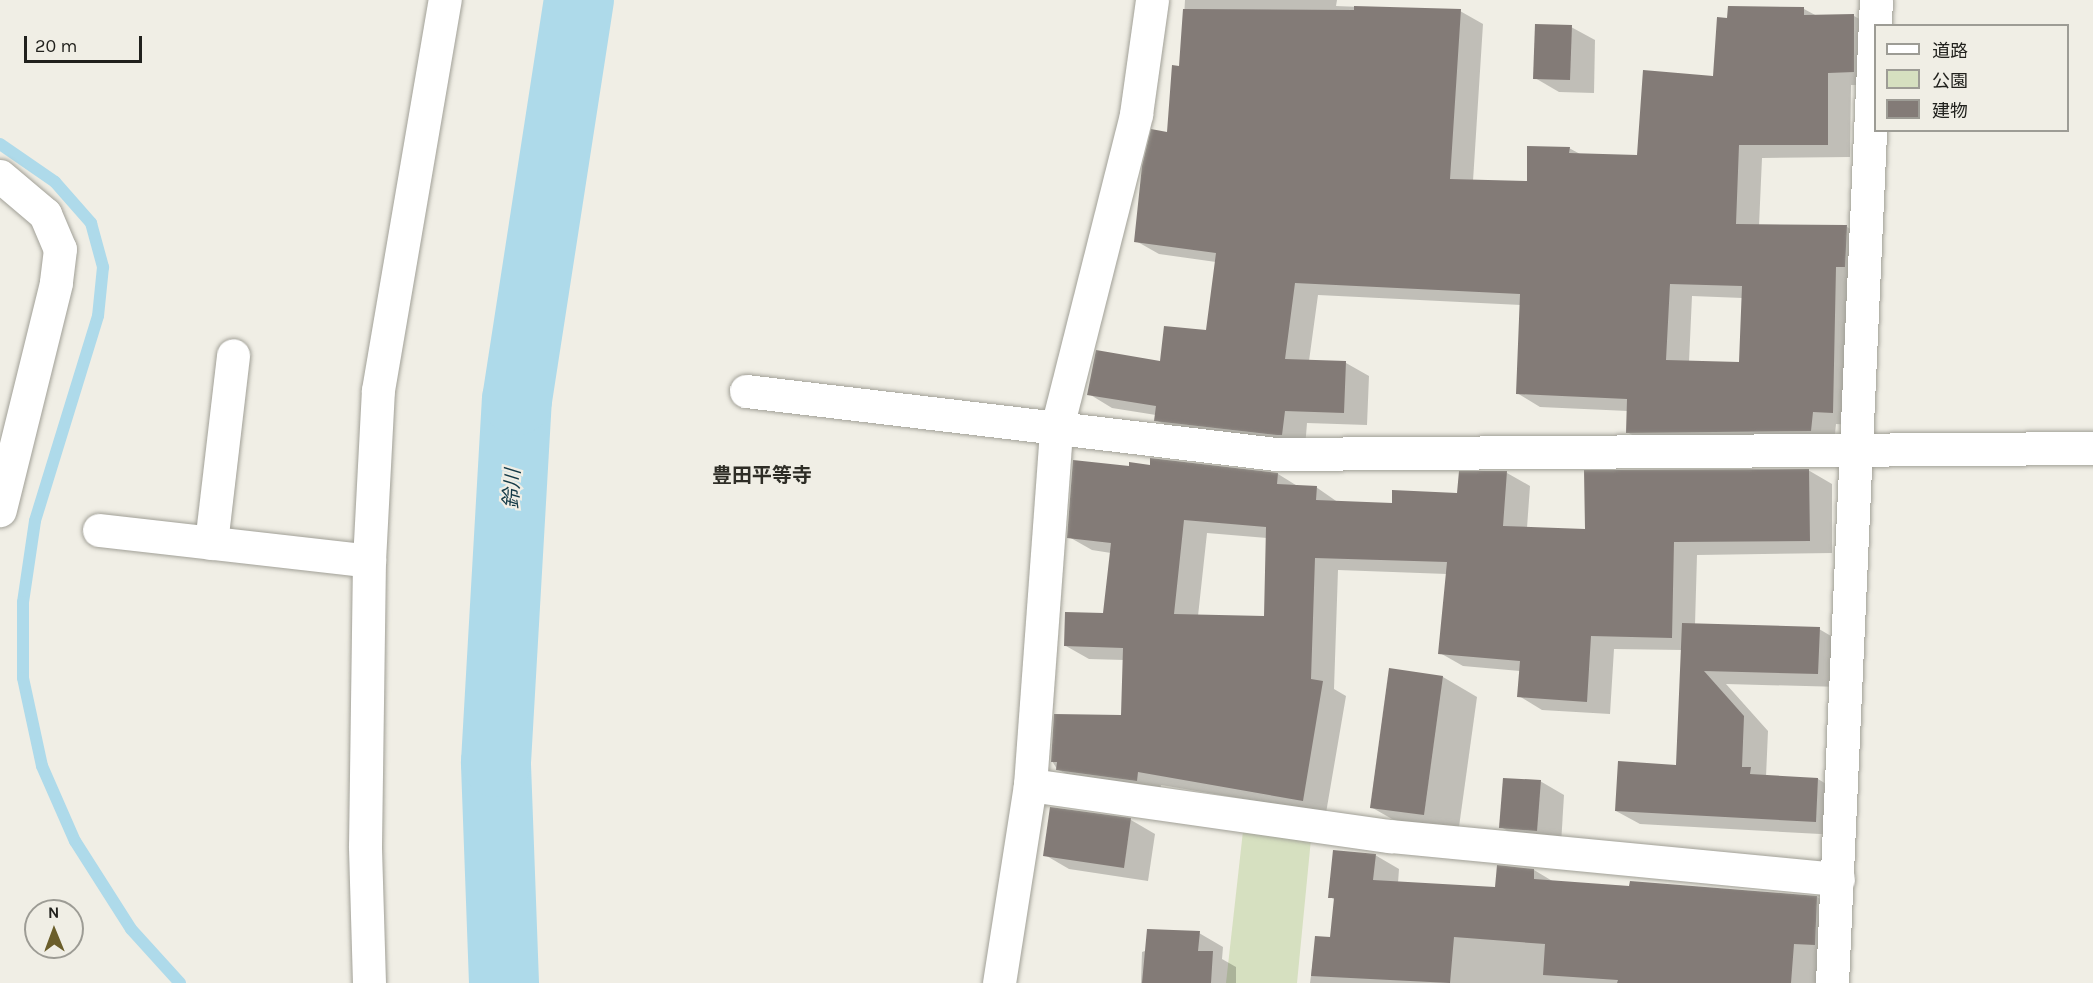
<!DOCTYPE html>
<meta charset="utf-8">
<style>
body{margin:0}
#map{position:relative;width:2093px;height:983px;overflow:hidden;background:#f0eee5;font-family:Karla,"Noto Sans JP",sans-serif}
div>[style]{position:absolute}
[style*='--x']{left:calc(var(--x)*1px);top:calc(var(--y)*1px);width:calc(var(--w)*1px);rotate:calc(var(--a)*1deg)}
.green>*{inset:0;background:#d6e0c0}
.shadow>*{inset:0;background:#0003}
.stream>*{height:12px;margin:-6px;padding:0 6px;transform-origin:6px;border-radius:6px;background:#aedaea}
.river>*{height:70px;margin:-35px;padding:0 35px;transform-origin:35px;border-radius:35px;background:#aedaea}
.building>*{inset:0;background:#837b77}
.roads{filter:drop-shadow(0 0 2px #a1a097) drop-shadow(0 0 2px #a1a097)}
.minor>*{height:33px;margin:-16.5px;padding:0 16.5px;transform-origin:16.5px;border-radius:16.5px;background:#fff}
span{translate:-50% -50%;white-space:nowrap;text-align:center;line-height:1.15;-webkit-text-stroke:4.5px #f0eee5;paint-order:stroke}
.neighbourhood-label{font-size:20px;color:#2e2d26;font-weight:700}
.water-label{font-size:20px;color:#123946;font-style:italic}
.legend{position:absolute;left:1874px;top:24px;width:195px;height:108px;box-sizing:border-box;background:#f0eee5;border:2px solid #9d9c95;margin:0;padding:8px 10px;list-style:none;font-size:18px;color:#21211d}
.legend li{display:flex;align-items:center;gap:12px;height:30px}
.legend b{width:30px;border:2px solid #9d9c95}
.north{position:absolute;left:24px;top:899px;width:60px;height:60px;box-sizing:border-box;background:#f0eee5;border:2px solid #9d9c95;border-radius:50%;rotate:359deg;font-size:16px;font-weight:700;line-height:24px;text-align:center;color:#21211d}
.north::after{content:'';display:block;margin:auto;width:21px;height:27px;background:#6b5e2b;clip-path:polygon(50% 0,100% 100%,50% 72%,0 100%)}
.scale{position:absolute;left:24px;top:36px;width:118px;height:27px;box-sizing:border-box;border:3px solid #21211d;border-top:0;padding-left:8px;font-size:18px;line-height:21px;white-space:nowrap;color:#21211d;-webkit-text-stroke:4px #f0eee5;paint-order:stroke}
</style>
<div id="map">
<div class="green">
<i style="clip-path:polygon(1243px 831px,1311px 839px,1297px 983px,1226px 983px)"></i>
</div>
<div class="shadow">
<i style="clip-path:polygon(evenodd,1185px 0,1337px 0,1336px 6px,1460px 11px,1483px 24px,1473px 181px,1528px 183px,1569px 148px,1580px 154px,1638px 157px,1715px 77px,1728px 19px,1804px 9px,1817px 16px,1854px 16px,1876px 28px,1876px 85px,1851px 85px,1850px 157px,1762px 158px,1759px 226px,1847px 227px,1870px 240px,1856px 425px,1836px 424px,1834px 444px,1650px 445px,1627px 432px,1628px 411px,1540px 407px,1517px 393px,1521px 305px,1318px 295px,1309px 361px,1346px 363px,1369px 376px,1367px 425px,1307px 423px,1305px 448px,1179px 433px,1156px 420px,1156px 415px,1112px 408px,1089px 394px,1162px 363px,1207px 332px,1216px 262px,1159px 254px,1136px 241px,1168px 133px,1181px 67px,1185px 0,1692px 296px,1743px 298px,1741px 364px,1689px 362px,1692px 296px)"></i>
<i style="clip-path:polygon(1571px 27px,1595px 40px,1594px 93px,1559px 92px,1535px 78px)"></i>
<i style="clip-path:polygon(evenodd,1130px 468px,1278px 474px,1299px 487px,1316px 487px,1339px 503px,1393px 505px,1459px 494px,1507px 473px,1530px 486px,1527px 528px,1586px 530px,1808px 470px,1832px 484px,1832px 553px,1697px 555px,1695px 625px,1819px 629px,1843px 643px,1842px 687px,1726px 684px,1768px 731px,1766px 777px,1818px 779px,1841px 793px,1839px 835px,1640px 824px,1616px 811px,1678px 766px,1682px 650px,1614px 649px,1610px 714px,1542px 710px,1519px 696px,1520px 671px,1463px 666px,1440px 653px,1447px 574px,1338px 570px,1334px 689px,1346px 696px,1326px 813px,1161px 785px,1160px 794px,1081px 782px,1057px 769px,1052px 761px,1123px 717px,1124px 660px,1089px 659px,1066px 646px,1105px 615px,1111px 553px,1092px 550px,1069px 537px,1130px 468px,1207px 533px,1267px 538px,1265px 618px,1198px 616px,1207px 533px)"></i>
<i style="clip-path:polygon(1391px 670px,1443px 677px,1477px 697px,1458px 834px,1406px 827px,1371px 807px)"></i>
<i style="clip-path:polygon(1540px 781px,1564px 795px,1561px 844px,1525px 841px,1501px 827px)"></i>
<i style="clip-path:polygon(1052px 809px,1131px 820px,1155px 834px,1148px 881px,1069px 869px,1045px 855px)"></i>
<i style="clip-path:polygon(1375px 855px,1399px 869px,1398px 883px,1496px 889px,1534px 870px,1554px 882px,1817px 897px,1841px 911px,1830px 983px,1310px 983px,1316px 938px,1331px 939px,1335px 900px,1330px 897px)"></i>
<i style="clip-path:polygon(1199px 933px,1223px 947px,1222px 959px,1236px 967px,1236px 983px,1141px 983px,1142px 952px)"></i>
</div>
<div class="stream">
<i style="--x:0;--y:144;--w:67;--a:34.6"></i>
<i style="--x:55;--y:182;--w:55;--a:48.7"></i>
<i style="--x:91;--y:223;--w:46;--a:74.7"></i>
<i style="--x:103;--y:267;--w:49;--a:95.8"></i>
<i style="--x:98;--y:316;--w:214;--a:107.1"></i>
<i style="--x:35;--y:521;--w:82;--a:98.4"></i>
<i style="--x:23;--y:602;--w:76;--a:90"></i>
<i style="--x:23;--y:678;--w:90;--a:77.8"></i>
<i style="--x:42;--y:766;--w:82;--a:66.3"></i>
<i style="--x:75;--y:841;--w:104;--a:57.5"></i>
<i style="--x:131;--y:929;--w:73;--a:47.8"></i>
</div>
<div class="river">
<i style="--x:504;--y:983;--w:221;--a:-92.1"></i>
<i style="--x:496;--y:762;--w:363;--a:-86.7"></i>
<i style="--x:517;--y:400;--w:405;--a:-81.2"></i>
</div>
<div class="building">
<i style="clip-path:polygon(evenodd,1354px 6px,1461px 9px,1450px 179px,1527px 181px,1527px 146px,1570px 147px,1569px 153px,1637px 155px,1643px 70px,1713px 76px,1717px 17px,1727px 18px,1728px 6px,1804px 7px,1804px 15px,1854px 14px,1854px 72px,1828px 73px,1828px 145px,1739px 145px,1736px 224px,1847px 225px,1845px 267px,1836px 267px,1833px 413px,1813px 412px,1811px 431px,1626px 433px,1627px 399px,1516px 394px,1520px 294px,1295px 283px,1285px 359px,1346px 361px,1344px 413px,1285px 411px,1282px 435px,1277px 435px,1154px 421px,1156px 406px,1087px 395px,1096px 350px,1160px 361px,1164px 326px,1206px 330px,1216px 253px,1134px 242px,1142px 166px,1151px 129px,1167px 132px,1172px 65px,1179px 66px,1183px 9px,1354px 10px,1354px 6px,1670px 284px,1742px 286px,1739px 362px,1666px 360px,1670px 284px)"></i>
<i style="clip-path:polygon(1535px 24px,1572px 25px,1570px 80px,1533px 79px)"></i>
<i style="clip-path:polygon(evenodd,1150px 458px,1278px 473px,1277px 484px,1317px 486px,1316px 500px,1392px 503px,1392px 490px,1457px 493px,1459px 471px,1507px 471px,1503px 526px,1585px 529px,1584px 470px,1809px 469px,1810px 541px,1674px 542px,1672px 638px,1591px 636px,1587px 702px,1517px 697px,1520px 661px,1438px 654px,1447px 562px,1315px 558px,1311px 679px,1323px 681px,1303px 801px,1138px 772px,1137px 781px,1056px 770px,1057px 762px,1051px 762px,1054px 714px,1121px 715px,1123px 648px,1064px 646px,1065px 612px,1103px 613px,1111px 543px,1067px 538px,1073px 460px,1129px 466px,1129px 462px,1150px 465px,1150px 458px,1184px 520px,1266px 527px,1264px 616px,1174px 614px,1184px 520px)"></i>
<i style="clip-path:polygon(1682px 623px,1820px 627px,1818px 674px,1704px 671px,1744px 716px,1742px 767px,1751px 767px,1750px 774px,1818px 778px,1816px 822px,1615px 811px,1618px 761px,1676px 765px)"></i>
<i style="clip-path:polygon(1389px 668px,1443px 676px,1424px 815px,1370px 808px)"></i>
<i style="clip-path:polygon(1503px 778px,1541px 780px,1537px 831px,1499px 828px)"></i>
<i style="clip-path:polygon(1050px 807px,1131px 818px,1124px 868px,1043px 856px)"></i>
<i style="clip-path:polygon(1333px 850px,1376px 854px,1373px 880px,1495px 887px,1497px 865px,1534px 869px,1534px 879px,1629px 886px,1630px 881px,1817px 896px,1815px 945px,1794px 944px,1791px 983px,1617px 983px,1618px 980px,1543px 975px,1545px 944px,1454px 937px,1450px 983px,1311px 976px,1315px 936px,1330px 937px,1334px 898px,1328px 898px)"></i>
<i style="clip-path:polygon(1147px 929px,1200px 931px,1198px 951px,1213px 951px,1211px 983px,1142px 983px)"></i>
</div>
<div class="roads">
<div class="minor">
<i style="--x:0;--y:176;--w:59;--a:40.2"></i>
<i style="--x:45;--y:214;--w:38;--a:67"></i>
<i style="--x:60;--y:249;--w:34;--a:97"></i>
<i style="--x:56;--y:283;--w:234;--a:103.9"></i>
<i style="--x:746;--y:391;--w:534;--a:6.78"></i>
<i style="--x:1276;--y:454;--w:817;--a:-0.42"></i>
<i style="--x:99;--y:530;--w:272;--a:6.5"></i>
<i style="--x:211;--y:543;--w:189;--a:-83.3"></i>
<i style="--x:1030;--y:785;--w:364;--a:8.1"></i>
<i style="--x:1390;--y:836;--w:450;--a:5.5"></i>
<i style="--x:369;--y:983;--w:137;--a:-91.7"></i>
<i style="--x:365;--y:846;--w:285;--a:-89.2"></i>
<i style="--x:369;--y:561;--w:171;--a:-87"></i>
<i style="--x:378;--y:390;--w:396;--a:-80.3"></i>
<i style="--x:999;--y:983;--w:200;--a:-81.1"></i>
<i style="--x:1030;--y:785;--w:355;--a:-85.8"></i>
<i style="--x:1056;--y:431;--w:327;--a:-75.8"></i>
<i style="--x:1136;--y:114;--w:115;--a:-82"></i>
<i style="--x:1832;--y:983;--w:984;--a:-87.44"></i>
</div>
</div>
<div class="neighbourhood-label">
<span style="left:762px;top:475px">豊田平等寺</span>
</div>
<div class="water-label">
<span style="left:512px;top:489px;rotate:-87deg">鈴川</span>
</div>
<ul class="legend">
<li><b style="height:8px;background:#fff"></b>道路</li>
<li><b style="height:16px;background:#d6e0c0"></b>公園</li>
<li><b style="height:16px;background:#837b77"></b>建物</li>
</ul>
<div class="north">N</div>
<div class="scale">20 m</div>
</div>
